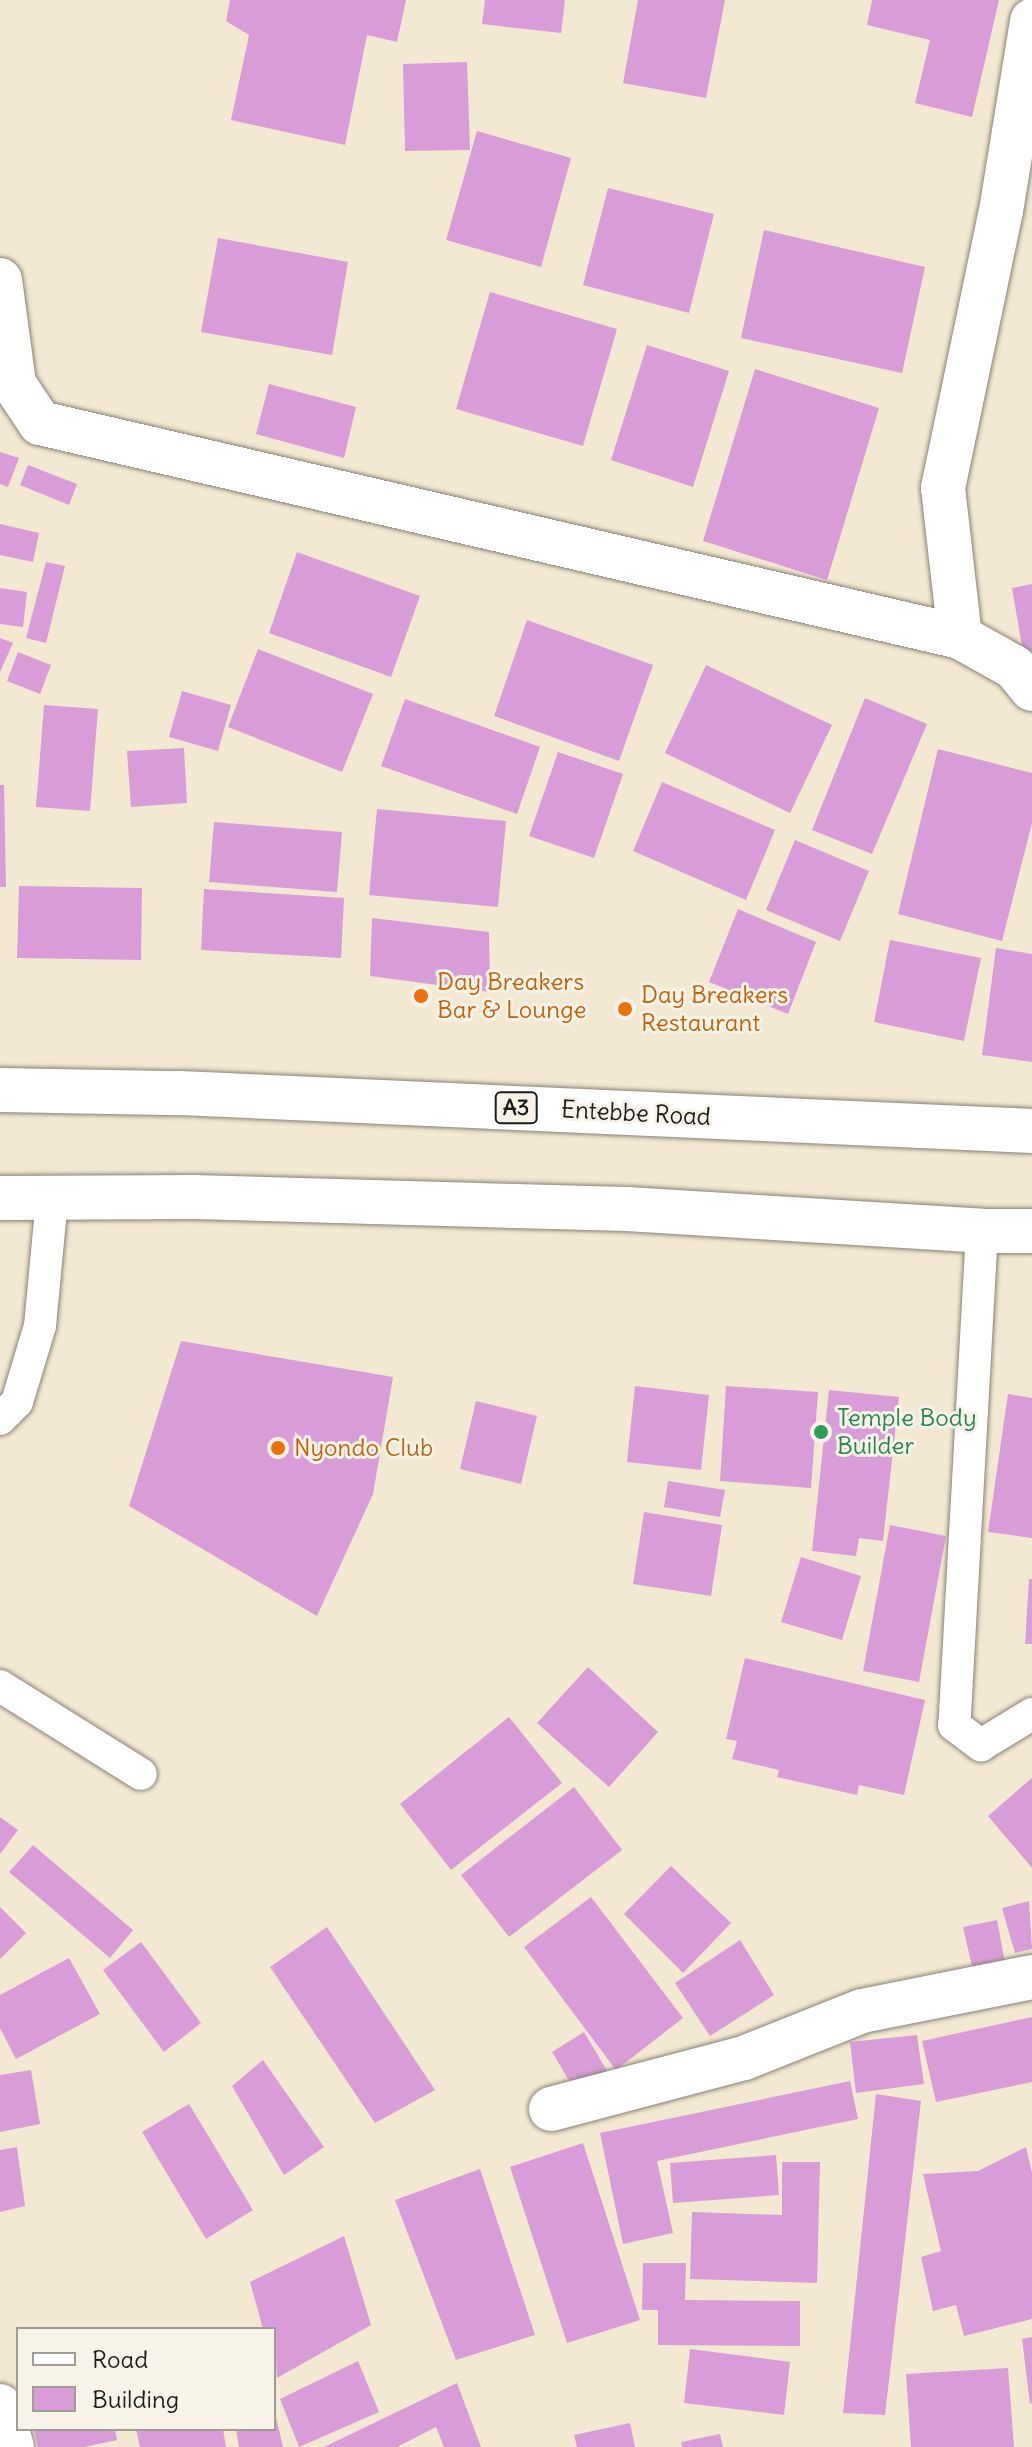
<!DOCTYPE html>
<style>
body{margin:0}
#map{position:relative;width:1032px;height:2447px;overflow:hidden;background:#f3e8d1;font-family:Delius,sans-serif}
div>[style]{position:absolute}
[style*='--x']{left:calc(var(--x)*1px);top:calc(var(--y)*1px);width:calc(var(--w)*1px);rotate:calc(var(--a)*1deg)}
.building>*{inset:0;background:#d89dd9}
.roads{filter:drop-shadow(0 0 2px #888276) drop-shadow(0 0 2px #888276)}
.service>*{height:32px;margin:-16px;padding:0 16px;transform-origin:16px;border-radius:16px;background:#fff}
.minor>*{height:44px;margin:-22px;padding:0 22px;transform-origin:22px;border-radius:22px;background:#fff}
.primary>*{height:44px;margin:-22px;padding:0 22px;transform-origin:22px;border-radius:22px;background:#fff}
.dots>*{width:22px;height:22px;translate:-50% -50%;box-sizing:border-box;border:4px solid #f7f3e8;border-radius:50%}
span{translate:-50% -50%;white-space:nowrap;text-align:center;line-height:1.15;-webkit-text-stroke:6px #f7f3e8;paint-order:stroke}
.shield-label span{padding:2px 6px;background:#f7f3e8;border:2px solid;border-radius:6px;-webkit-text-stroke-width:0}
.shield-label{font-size:22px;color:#1c1c1c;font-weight:700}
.food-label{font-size:24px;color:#c56008}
.left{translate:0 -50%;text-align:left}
.street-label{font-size:24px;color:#1c1c1c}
.leisure-label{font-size:24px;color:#27864d}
.legend{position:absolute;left:16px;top:2327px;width:260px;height:104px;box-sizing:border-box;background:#f7f3e8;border:2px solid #9f9d96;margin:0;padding:10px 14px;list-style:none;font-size:24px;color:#1c1c1c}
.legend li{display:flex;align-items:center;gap:16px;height:40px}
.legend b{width:40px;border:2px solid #9f9d96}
</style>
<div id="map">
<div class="building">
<i style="clip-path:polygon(230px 0,406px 0,397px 42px,367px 35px,345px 145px,231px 120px,249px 35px,226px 21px)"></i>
<i style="clip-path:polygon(485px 0,565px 0,561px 33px,482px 24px)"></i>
<i style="clip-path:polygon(638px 0,725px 0,706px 98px,623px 83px)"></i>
<i style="clip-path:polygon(872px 0,999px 0,972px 117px,915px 103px,930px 40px,867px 25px)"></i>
<i style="clip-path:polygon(467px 62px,470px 150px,405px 151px,403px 64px)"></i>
<i style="clip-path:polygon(477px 131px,571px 158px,541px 267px,446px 240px)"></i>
<i style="clip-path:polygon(608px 188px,714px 214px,689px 313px,583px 285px)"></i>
<i style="clip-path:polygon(764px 230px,925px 267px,902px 373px,741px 338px)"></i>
<i style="clip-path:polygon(218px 238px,348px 262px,332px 355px,201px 332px)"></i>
<i style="clip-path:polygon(490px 292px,617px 329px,583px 446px,456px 409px)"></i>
<i style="clip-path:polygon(647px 345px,729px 371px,693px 487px,611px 460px)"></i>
<i style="clip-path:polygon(755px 369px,879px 408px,827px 580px,703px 541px)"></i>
<i style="clip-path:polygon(269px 384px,356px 407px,344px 458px,256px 434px)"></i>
<i style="clip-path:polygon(0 452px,19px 458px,8px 487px,0 484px)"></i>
<i style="clip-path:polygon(28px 465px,77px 484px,69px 505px,20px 485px)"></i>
<i style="clip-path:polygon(0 524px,39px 533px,33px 562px,0 555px)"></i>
<i style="clip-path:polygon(297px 552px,420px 596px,391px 677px,269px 633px)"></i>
<i style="clip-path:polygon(46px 562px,65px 566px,46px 643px,26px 638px)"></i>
<i style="clip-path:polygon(1032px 584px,1032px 651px,1023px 652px,1012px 588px)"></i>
<i style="clip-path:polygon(0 588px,27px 592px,23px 627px,0 624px)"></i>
<i style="clip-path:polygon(527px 620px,653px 665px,619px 761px,494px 716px)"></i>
<i style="clip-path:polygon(0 638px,13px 643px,0 672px)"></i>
<i style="clip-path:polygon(258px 649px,373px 694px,342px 772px,228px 727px)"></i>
<i style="clip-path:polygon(18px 652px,51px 665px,40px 694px,7px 681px)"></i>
<i style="clip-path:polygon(706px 665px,832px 725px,790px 813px,665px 753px)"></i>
<i style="clip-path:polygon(182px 691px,231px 705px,218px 751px,169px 737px)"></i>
<i style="clip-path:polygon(865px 698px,927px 724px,872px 854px,812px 830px)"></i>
<i style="clip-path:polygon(405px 699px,540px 747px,517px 814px,381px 766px)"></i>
<i style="clip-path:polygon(44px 705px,98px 709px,90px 811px,36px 807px)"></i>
<i style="clip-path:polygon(184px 748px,187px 803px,131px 807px,127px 751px)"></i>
<i style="clip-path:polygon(938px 749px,1032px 773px,1032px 823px,1002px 941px,898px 914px)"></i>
<i style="clip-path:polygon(558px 752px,623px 774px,594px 858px,529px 836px)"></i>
<i style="clip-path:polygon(662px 782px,775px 830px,746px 900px,633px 851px)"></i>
<i style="clip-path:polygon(0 785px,4px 785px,6px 887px,0 887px)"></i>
<i style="clip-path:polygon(377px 809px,506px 821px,498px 907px,369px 895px)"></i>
<i style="clip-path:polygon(214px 822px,342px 832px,337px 892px,209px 882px)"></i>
<i style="clip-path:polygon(795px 840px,869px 871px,840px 941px,766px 910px)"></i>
<i style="clip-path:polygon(19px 886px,142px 888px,141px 960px,17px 958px)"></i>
<i style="clip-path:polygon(204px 889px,344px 898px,341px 958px,201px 950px)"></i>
<i style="clip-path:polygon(738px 909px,816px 942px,788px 1014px,709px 982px)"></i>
<i style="clip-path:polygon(372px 918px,489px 932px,490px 992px,370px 976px)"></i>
<i style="clip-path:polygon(890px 940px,981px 958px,964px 1041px,874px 1022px)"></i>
<i style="clip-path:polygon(996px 948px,1032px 954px,1032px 1062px,982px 1055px)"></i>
<i style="clip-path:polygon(181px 1341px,393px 1377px,373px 1494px,317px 1616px,129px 1506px)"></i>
<i style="clip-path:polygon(635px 1386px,709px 1395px,701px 1470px,627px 1462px)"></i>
<i style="clip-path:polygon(726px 1386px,818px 1392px,811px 1488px,720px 1481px)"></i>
<i style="clip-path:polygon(829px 1390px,899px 1397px,883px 1541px,859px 1538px,856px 1556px,812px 1551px)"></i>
<i style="clip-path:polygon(1008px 1394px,1032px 1398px,1032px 1538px,988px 1532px)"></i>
<i style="clip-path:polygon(476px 1401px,537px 1416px,521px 1484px,460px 1469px)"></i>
<i style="clip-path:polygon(668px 1481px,725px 1490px,720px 1517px,664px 1507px)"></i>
<i style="clip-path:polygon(644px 1512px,722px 1525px,711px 1596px,633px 1584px)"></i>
<i style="clip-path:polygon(890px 1525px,946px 1536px,919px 1682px,863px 1671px)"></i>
<i style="clip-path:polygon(801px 1557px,861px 1576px,842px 1640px,781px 1622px)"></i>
<i style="clip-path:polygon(1029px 1579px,1032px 1579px,1032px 1644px,1025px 1644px)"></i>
<i style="clip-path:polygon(745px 1658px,925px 1700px,904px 1795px,859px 1785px,857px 1795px,777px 1777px,779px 1770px,732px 1759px,737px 1741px,726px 1739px)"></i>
<i style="clip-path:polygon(588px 1667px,658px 1732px,609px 1787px,537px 1723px)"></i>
<i style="clip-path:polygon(509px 1717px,562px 1783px,451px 1870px,400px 1804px)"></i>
<i style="clip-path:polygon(1032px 1778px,1032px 1868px,988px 1816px)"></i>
<i style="clip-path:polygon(574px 1787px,622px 1850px,509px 1937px,461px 1875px)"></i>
<i style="clip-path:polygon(0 1817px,18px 1830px,0 1854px)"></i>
<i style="clip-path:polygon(33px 1845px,133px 1930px,110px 1958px,9px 1872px)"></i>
<i style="clip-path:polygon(671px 1866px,731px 1923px,683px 1973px,624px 1914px)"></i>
<i style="clip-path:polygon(591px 1897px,683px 2018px,616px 2070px,524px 1947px)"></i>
<i style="clip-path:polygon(1029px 1901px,1032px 1949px,1015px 1953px,1002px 1908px)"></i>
<i style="clip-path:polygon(0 1907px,26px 1933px,0 1959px)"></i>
<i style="clip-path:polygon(997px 1920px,1006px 1968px,974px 1975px,963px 1927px)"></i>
<i style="clip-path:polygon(327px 1927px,435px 2090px,375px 2123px,270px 1967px)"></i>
<i style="clip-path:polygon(740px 1940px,774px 1995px,710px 2036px,675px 1983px)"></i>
<i style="clip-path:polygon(141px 1942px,201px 2023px,164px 2052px,103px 1970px)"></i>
<i style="clip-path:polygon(69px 1958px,100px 2014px,16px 2059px,0 2028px,0 1995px)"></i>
<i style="clip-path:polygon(1032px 2017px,1032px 2082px,936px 2102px,922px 2041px)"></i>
<i style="clip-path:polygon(584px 2032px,609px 2074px,577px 2094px,552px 2052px)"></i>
<i style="clip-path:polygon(917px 2035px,924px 2084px,856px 2093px,850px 2042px)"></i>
<i style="clip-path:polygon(263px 2060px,324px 2147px,284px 2175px,232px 2086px)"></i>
<i style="clip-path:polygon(31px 2070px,40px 2124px,0 2132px,0 2075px)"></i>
<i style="clip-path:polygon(850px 2081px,858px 2119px,657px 2161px,673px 2233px,623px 2244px,600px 2133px)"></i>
<i style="clip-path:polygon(876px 2094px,921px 2101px,885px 2415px,843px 2413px)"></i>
<i style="clip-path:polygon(189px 2104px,253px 2210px,206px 2239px,142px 2132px)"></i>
<i style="clip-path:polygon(583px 2143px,640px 2320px,567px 2343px,510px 2167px)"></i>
<i style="clip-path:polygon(17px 2147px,25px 2206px,0 2212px,0 2150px)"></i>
<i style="clip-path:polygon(1026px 2147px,1032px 2173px,1032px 2319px,964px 2336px,956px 2305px,933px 2311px,921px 2257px,941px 2251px,923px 2174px,978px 2171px)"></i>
<i style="clip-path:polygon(776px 2155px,779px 2195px,673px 2203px,670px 2163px)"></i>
<i style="clip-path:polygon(782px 2162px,820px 2162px,817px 2283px,690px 2279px,692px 2212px,782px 2215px)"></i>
<i style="clip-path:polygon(480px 2169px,535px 2335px,456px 2360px,395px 2200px)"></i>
<i style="clip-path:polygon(344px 2236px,371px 2325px,277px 2378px,274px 2329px,263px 2329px,250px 2282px)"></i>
<i style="clip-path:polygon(643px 2263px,686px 2263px,685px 2300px,800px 2301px,800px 2346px,658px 2345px,658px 2310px,642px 2310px)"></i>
<i style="clip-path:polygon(1032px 2337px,1032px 2403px,1030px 2404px,1022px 2339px)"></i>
<i style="clip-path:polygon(690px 2349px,790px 2362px,784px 2415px,684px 2403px)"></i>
<i style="clip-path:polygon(358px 2361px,379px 2412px,299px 2447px,280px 2399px)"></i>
<i style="clip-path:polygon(1008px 2368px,1014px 2447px,911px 2447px,906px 2374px)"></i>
<i style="clip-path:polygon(457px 2383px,481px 2447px,444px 2447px,436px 2427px,397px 2447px,324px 2447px)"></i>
<i style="clip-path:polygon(275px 2413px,283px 2447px,239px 2447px,236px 2429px,274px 2429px)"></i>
<i style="clip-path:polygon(630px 2423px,635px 2447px,577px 2447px,574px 2435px)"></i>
<i style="clip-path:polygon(34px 2429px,115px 2429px,117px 2440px,84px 2447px,38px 2447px)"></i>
<i style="clip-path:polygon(136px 2429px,223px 2429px,226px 2447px,140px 2447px)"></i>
<i style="clip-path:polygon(720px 2434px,723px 2447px,682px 2447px,681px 2442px)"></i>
</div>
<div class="roads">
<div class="service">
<i style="--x:982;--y:1231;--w:495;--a:93.2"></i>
<i style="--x:954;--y:1725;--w:34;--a:37"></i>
<i style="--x:981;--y:1745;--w:60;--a:-31.3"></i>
<i style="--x:0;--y:1419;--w:24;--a:-45"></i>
<i style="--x:17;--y:1402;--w:79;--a:-73.2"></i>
<i style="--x:40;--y:1326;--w:129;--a:-84.6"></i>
<i style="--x:0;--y:1686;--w:166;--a:32"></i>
</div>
<div class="minor">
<i style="--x:0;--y:280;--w:105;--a:82.3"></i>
<i style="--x:14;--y:384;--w:47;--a:56.3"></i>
<i style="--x:40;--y:423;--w:945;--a:13.09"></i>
<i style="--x:960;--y:637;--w:62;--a:29.1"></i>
<i style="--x:1014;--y:667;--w:28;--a:51"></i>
<i style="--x:960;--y:637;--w:150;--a:-96.5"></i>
<i style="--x:943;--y:488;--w:283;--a:-78.2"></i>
<i style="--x:1001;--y:211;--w:193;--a:-80.7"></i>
<i style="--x:551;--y:2109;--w:200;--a:-14.8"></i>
<i style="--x:744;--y:2058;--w:127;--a:-21.7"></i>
<i style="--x:862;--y:2011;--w:173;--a:-11.3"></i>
<i style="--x:0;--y:2406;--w:43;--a:73.7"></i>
</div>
<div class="primary">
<i style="--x:0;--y:1090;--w:180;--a:1"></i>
<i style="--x:180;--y:1093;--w:853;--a:2.55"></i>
<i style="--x:0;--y:1198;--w:194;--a:-0.3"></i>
<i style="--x:194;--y:1197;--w:433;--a:1.6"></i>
<i style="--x:627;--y:1209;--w:356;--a:3.5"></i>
<i style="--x:982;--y:1231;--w:50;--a:0"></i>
</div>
</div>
<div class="dots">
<i style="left:421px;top:996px;background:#e8710a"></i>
<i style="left:625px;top:1009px;background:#e8710a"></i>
<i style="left:821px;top:1432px;background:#2e9e5b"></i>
<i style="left:278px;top:1448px;background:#e8710a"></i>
</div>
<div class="shield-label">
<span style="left:516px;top:1108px">A3</span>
</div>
<div class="food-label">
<span class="left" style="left:437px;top:996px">Day Breakers<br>Bar &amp; Lounge</span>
<span class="left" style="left:641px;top:1009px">Day Breakers<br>Restaurant</span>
<span class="left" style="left:294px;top:1448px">Nyondo Club</span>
</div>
<div class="street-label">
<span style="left:636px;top:1113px;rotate:3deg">Entebbe Road</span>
</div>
<div class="leisure-label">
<span class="left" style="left:837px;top:1432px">Temple Body<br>Builder</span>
</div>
<ul class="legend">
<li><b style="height:10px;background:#fff"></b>Road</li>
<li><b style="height:22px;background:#d89dd9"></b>Building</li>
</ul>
</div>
